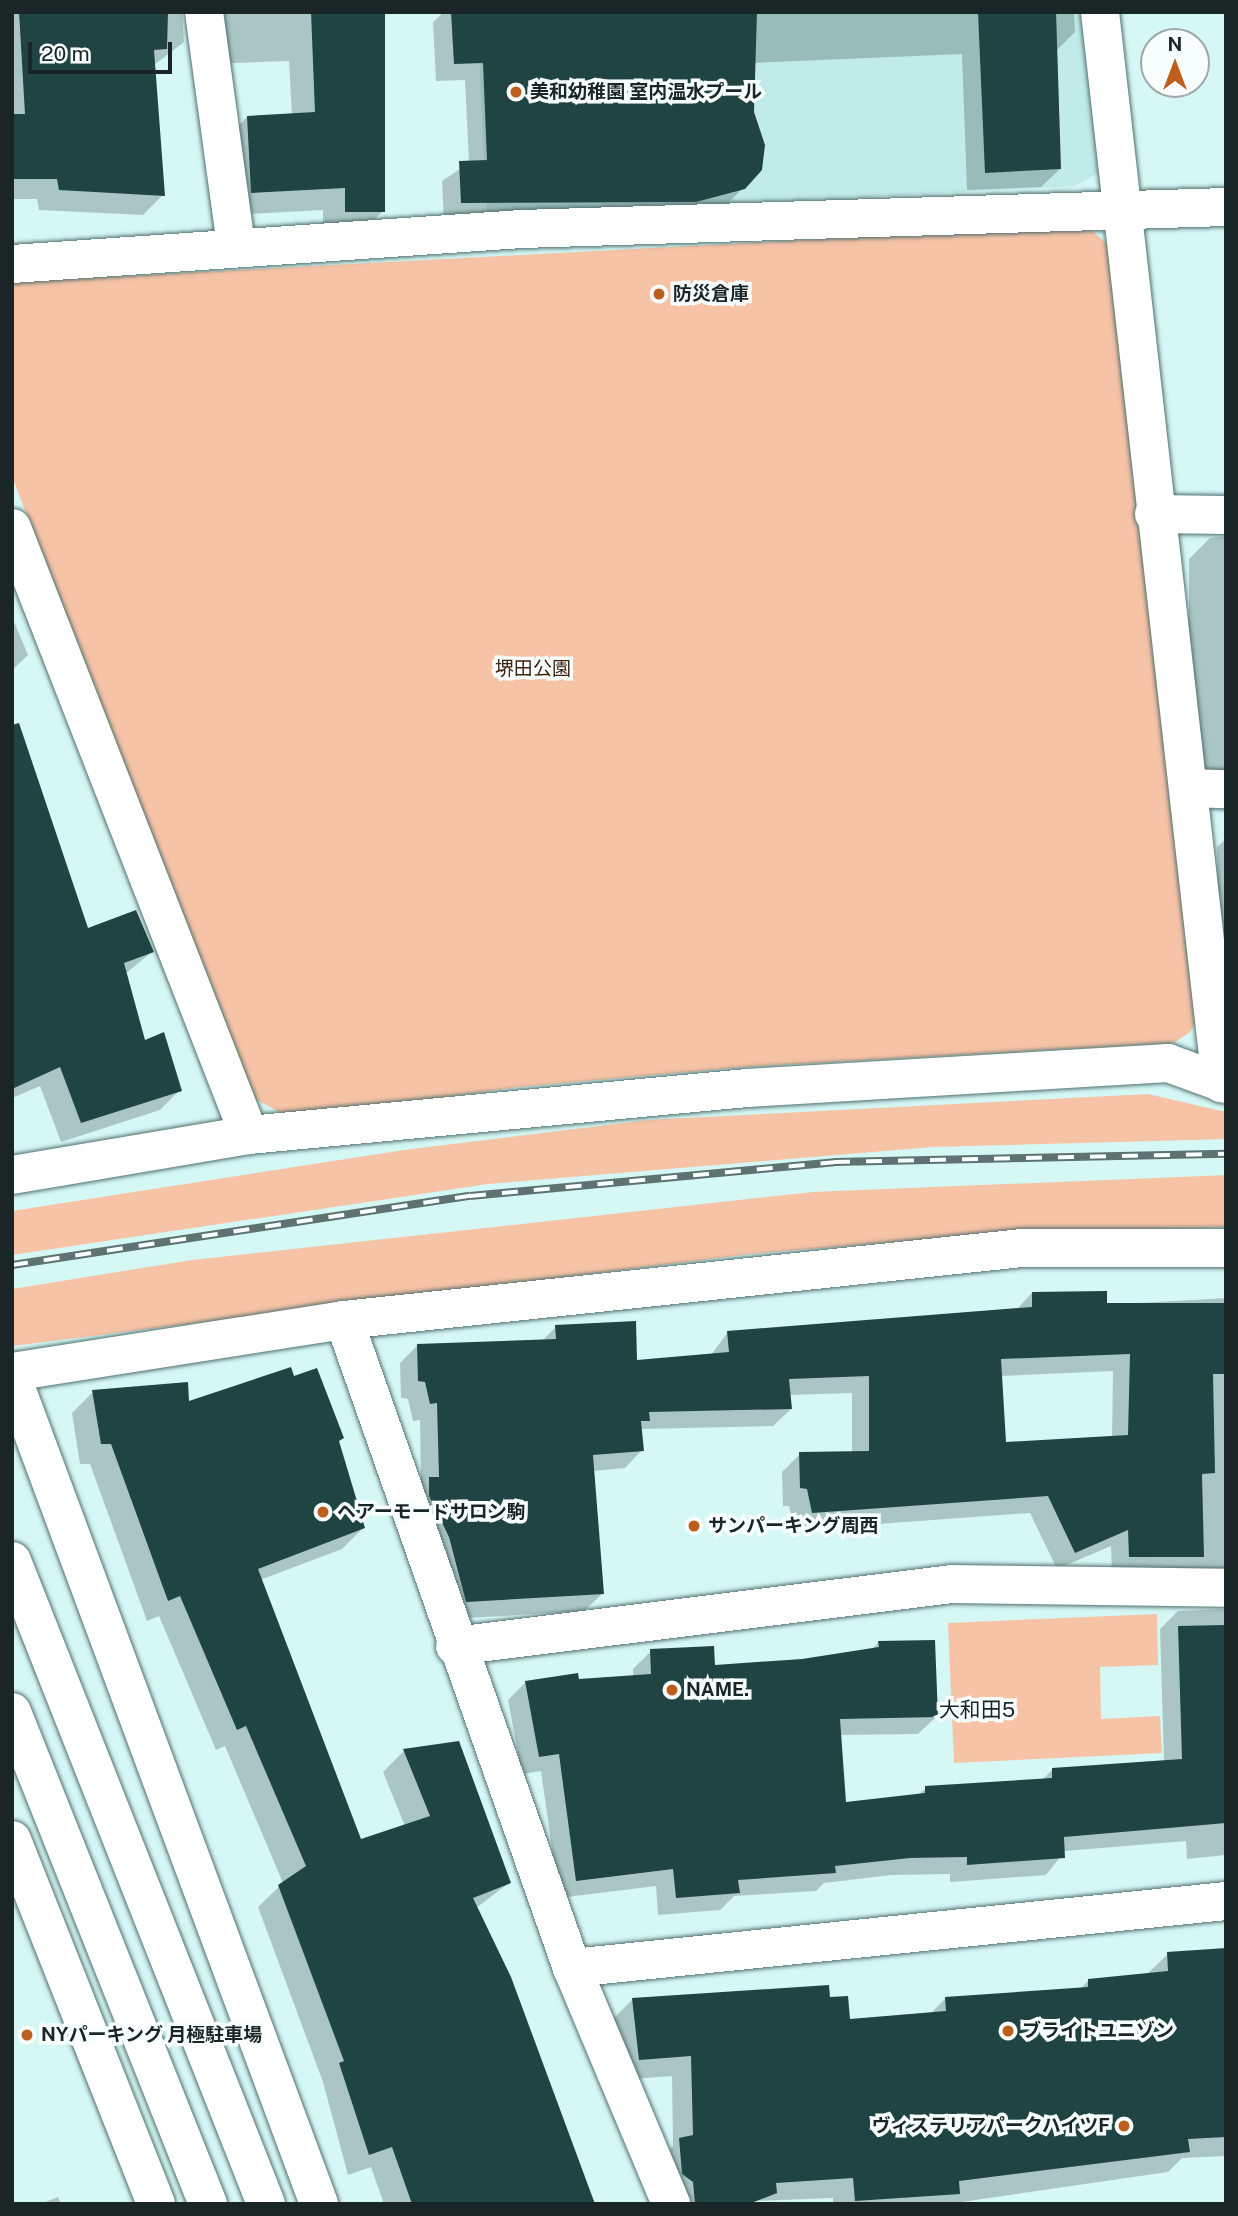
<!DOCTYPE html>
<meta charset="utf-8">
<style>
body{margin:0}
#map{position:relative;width:1238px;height:2216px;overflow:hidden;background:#d5f8f5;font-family:"Public Sans","Noto Sans JP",sans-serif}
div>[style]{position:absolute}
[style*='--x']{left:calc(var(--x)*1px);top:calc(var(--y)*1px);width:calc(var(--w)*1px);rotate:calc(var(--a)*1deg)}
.built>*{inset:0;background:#c0ebe8}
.green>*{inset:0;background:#f7c3a6}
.shadow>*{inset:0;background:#0003}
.building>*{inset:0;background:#1f4442}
.roads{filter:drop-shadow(0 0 2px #51706e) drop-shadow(0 0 2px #51706e)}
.minor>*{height:38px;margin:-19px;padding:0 19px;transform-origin:19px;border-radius:19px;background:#fff}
.rail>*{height:8px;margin-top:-4px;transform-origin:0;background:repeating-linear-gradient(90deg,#f8fefe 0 16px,#5d7271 0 32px);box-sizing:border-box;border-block:2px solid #5d7271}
.dots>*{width:19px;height:19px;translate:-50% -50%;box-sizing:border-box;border:4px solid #f8fefe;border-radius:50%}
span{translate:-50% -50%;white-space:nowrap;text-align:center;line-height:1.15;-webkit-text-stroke:7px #f8fefe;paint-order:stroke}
.poi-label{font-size:19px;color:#192625;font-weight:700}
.left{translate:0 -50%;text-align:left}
.right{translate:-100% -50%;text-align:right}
.park-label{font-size:19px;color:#3f210f}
.neighbourhood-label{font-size:21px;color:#192625}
.frame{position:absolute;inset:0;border:14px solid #192625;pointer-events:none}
.north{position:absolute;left:1140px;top:28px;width:70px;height:70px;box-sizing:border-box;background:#f8fefe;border:2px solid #9fa8a7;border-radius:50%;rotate:0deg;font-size:19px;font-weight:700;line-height:28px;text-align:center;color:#192625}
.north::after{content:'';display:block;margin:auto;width:24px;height:32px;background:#be5e1c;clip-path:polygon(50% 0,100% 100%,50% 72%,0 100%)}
.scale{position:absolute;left:28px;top:42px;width:144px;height:32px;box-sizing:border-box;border:4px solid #192625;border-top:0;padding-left:9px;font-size:21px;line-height:24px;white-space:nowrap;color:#192625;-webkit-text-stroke:5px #f8fefe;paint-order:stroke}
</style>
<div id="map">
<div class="built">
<i style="clip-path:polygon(477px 12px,1084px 12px,1098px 173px,1075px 186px,487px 217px)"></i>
</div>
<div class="green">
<i style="clip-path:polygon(1086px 225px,1108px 245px,1196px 1023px,1189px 1033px,1174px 1043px,746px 1067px,519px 1087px,291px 1118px,255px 1099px,12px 477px,12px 282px)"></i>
<i style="clip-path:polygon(1148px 1094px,1226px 1112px,1226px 1139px,933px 1147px,488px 1184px,12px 1255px,12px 1211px,404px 1150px,648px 1120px)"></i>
<i style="clip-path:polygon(1226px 1175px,1226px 1227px,1004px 1233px,751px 1254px,12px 1346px,12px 1289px,192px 1260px,813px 1192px)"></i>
<i style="clip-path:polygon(1157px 1614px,1158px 1665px,1100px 1667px,1101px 1719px,1160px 1716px,1162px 1753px,954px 1763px,948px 1623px)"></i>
</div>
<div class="shadow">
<i style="clip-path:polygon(12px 12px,182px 12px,184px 42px,154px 65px,163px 195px,143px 215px,39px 210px,37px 199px,12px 199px)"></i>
<i style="clip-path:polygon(213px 12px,383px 12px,383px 211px,360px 234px,323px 234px,323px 210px,228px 215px,224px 141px,247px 117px,292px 115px,289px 61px,207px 64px)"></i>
<i style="clip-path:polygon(444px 12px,1074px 12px,1075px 32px,1057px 50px,1060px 169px,1041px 187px,967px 190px,962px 54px,753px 63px,744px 187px,725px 206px,444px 221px,442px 181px,469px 163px,465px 80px,436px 81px,433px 22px)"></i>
<i style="clip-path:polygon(1226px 536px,1226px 771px,1193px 771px,1178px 628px,1189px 617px,1189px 559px,1210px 538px)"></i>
<i style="clip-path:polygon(12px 617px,28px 655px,12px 670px)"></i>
<i style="clip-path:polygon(12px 718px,87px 930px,152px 952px,125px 974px,144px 1042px,180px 1090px,160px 1110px,61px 1142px,40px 1086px,12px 1098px)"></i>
<i style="clip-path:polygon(1226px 839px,1226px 1066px,1220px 1066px,1217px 847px)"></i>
<i style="clip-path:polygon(evenodd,1032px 1293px,1105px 1305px,1226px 1298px,1226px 1594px,1112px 1574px,1111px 1546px,1057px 1569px,1030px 1513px,795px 1530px,789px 1506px,783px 1506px,782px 1472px,800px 1454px,852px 1453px,852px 1393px,789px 1395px,791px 1409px,773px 1426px,640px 1429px,642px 1450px,625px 1468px,593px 1471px,602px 1594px,584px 1611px,449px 1619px,421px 1487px,420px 1420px,413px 1421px,408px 1399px,401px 1398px,400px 1363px,418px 1345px,542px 1341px,556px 1327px,636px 1362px,711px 1355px,728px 1332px,1016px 1310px,1032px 1293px,1113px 1371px,1112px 1438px,1004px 1443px,1000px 1376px,1113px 1371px)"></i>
<i style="clip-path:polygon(293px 1379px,338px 1442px,363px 1528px,342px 1549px,260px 1580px,360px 1841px,405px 1826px,383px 1772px,404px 1751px,458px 1742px,509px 1883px,476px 1908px,590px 2204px,384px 2204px,371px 2167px,348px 2175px,323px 2082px,258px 1907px,283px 1883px,225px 1746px,216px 1750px,159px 1616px,147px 1621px,90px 1464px,80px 1464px,72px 1413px,93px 1392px,188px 1403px)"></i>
<i style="clip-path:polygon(1226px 1609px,1226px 1855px,1187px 1859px,1186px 1841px,1065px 1851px,1046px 1875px,950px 1882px,950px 1874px,891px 1875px,824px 1883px,816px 1891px,734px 1896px,720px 1910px,658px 1915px,656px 1886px,559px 1898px,541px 1771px,522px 1774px,508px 1700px,526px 1682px,633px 1677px,633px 1669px,651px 1651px,714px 1667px,803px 1660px,872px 1649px,879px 1642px,936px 1717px,918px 1734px,839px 1735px,844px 1804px,918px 1795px,926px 1788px,1041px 1781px,1052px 1770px,1164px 1762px,1160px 1629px,1178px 1611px)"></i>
<i style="clip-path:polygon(1226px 1950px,1226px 2156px,1182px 2158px,1168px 2172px,948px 2204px,833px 2204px,833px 2198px,673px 2204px,659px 2160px,673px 2146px,672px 2076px,619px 2080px,612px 2020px,632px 2000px,828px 1999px,848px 2021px,930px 2014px,946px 1998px,1079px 1990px,1088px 1981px,1147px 1974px,1168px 1954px)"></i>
<i style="clip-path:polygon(58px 2197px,61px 2204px,40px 2204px)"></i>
</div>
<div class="building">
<i style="clip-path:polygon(19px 12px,168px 12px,167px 49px,154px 50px,165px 196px,59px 190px,57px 179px,12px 179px,12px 114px,25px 114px)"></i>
<i style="clip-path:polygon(311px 12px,385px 12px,385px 212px,345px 212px,345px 188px,251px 193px,247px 116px,315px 112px)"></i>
<i style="clip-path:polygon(451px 12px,757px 12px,754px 112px,765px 145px,762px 170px,745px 189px,696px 202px,461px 203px,459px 161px,487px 160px,483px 63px,454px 64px)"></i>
<i style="clip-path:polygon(978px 12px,1056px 12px,1061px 169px,985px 173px)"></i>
<i style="clip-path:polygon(19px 723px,88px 928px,136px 910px,154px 952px,124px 963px,145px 1040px,164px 1032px,182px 1091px,81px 1123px,60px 1067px,12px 1089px,12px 725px)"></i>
<i style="clip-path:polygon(evenodd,1107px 1291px,1107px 1303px,1226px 1303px,1226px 1374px,1213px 1374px,1215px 1473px,1202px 1474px,1204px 1557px,1129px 1557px,1128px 1530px,1075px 1553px,1048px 1496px,812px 1513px,807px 1489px,800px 1488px,799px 1452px,869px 1451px,869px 1376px,789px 1379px,792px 1409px,649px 1412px,650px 1421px,641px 1421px,644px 1451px,593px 1455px,604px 1594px,466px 1602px,449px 1537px,429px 1496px,429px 1477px,439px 1477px,437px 1403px,430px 1404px,425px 1382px,418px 1381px,417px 1344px,556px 1339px,555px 1325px,636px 1321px,637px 1360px,729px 1352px,727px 1331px,1032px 1307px,1032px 1292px,1107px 1291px,1130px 1354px,1128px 1435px,1006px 1442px,1001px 1359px,1130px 1354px)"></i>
<i style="clip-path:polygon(291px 1367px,294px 1376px,317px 1368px,344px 1438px,339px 1441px,365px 1528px,258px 1569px,361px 1839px,430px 1816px,403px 1749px,459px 1741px,511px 1883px,473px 1898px,511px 1977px,595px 2204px,412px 2204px,392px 2147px,369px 2155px,339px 2063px,344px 2061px,278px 1885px,306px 1866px,246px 1726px,237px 1730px,180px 1596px,168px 1601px,111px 1444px,101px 1444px,92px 1390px,188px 1382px,189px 1401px)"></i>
<i style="clip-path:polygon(1225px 1625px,1226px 1823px,1064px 1837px,1065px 1858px,967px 1865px,967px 1857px,910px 1858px,835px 1866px,836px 1873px,738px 1880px,740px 1893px,676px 1898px,673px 1869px,576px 1881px,559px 1754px,539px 1757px,525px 1681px,578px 1673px,579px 1679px,651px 1674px,650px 1649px,714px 1646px,715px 1665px,802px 1659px,879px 1647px,878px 1641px,935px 1640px,938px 1717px,840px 1719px,846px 1802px,925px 1793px,925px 1786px,1052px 1778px,1052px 1768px,1182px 1759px,1178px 1626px)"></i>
<i style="clip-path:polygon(1226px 1948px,1226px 2137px,1188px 2139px,1190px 2152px,959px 2181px,960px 2194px,855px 2201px,853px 2178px,776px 2183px,777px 2193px,749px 2204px,695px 2204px,693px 2182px,682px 2174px,679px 2138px,693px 2135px,691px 2056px,639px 2060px,632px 1998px,829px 1985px,830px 1997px,848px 1996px,850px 2019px,946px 2011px,945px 1997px,1088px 1987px,1088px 1979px,1168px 1971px,1167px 1952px)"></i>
</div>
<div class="roads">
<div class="minor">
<i style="--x:204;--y:12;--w:237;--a:82.2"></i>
<i style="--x:1100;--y:12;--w:1078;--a:83.55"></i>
<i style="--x:12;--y:264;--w:511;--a:-3.93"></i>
<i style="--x:522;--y:229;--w:704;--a:-1.79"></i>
<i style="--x:1154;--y:514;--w:72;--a:0.8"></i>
<i style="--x:12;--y:528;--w:652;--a:68.67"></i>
<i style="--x:1189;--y:788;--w:37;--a:2"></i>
<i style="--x:12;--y:1175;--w:240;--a:-9.6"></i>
<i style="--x:249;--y:1135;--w:500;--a:-5.39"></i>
<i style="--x:747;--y:1088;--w:422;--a:-3.4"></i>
<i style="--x:1168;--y:1063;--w:62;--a:19.9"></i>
<i style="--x:344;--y:1320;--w:687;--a:70.62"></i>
<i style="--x:572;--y:1968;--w:256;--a:67.2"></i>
<i style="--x:12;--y:1372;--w:336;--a:-8.9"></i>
<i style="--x:344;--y:1320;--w:682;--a:-6.06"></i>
<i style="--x:1022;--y:1248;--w:204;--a:0"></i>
<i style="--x:12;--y:1377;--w:882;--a:69.63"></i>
<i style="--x:12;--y:1561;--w:691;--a:68.44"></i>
<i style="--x:455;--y:1646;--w:501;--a:-7.11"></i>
<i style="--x:952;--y:1584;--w:274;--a:0.8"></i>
<i style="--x:12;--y:1712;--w:530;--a:68.28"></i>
<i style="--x:12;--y:1840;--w:391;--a:68.4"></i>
<i style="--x:572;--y:1968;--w:657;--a:-5.85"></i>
</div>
</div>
<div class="rail">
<i style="--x:12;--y:1265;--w:463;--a:-8.6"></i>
<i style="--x:470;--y:1196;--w:366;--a:-5.3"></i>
<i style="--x:834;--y:1162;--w:392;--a:-1.2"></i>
</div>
<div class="dots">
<i style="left:516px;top:92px;background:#be5e1c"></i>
<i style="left:659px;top:294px;background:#be5e1c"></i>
<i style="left:323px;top:1512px;background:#be5e1c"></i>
<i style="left:694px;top:1526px;background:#be5e1c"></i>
<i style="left:672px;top:1690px;background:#be5e1c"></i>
<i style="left:1008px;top:2031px;background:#be5e1c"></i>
<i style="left:27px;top:2035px;background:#be5e1c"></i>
<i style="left:1124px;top:2126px;background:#be5e1c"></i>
</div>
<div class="poi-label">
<span class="left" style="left:530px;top:92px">美和幼稚園 室内温水プール</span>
<span class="left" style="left:673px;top:294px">防災倉庫</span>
<span class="left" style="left:337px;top:1512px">ヘアーモードサロン駒</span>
<span class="left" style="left:708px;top:1526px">サンパーキング周西</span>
<span class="left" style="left:686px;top:1690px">NAME.</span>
<span class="left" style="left:1022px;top:2031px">ブライトユニゾン</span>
<span class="left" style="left:41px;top:2035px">NYパーキング 月極駐車場</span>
<span class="right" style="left:1110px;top:2126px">ヴィステリアパークハイツF</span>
</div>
<div class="park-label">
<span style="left:533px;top:669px">堺田公園</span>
</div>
<div class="neighbourhood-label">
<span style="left:977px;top:1710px">大和田5</span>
</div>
<div class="frame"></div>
<div class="north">N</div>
<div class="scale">20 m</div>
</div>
